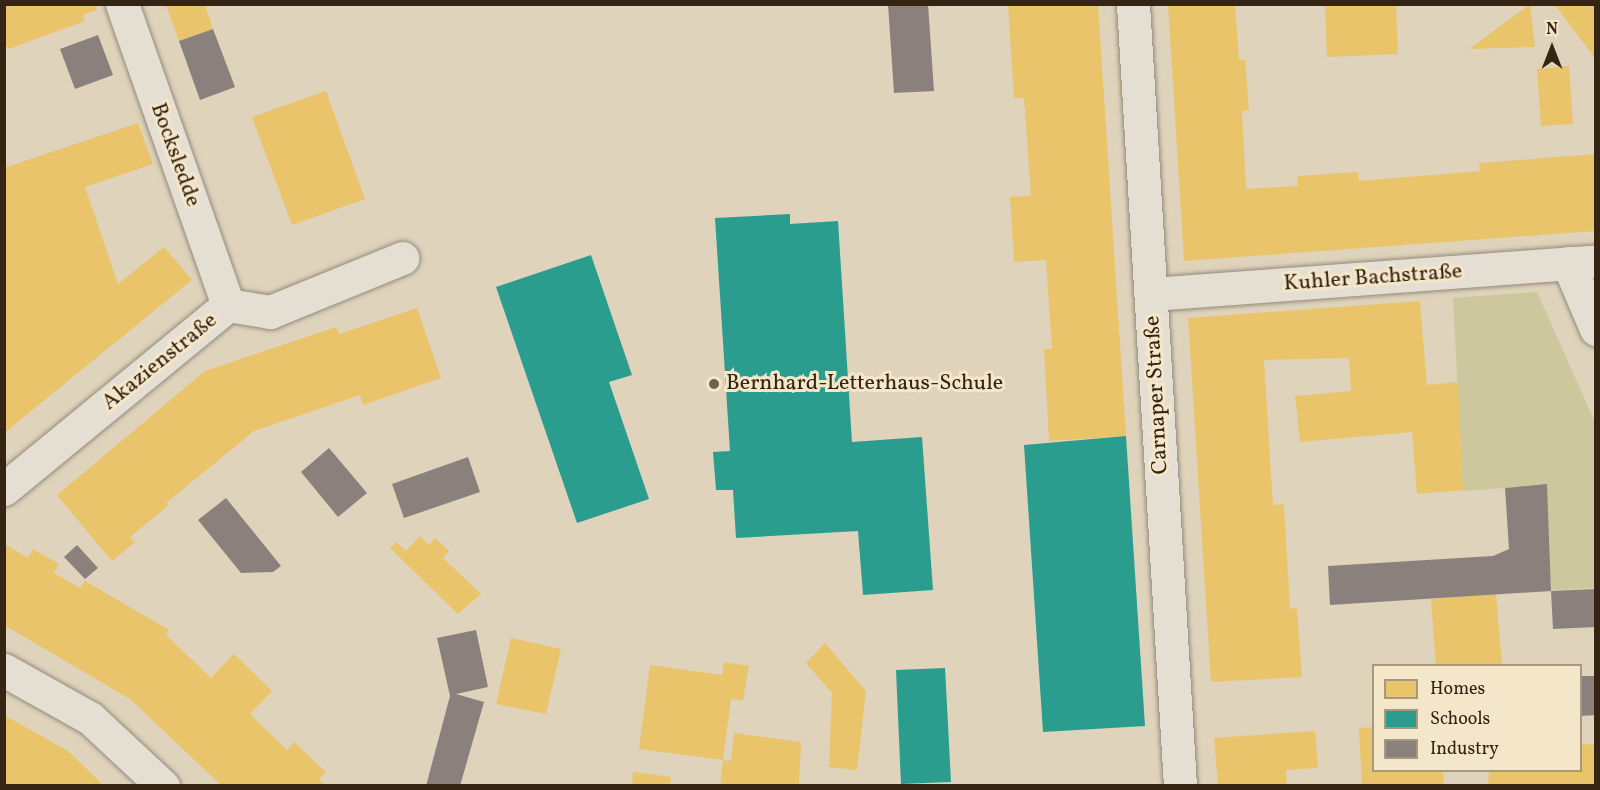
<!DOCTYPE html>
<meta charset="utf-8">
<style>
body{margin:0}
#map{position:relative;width:1600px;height:790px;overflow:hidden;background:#dfd3bb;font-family:Vollkorn,serif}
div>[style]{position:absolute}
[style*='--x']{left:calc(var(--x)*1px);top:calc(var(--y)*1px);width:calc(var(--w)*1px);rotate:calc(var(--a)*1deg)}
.green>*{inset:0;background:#cdc79e}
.homes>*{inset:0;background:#e9c46a}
.schools>*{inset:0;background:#2a9d8f}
.industry>*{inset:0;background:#8a817c}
.roads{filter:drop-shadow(0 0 2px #938a7b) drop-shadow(0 0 2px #938a7b)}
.street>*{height:33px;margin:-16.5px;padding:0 16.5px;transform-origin:16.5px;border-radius:16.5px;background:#e5dfd3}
.dots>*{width:16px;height:16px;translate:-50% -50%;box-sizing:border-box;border:3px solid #f4e6c9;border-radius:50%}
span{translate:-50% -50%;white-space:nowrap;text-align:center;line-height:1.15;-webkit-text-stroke:6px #f4e6c9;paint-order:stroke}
.street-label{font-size:22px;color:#352313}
.poi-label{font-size:22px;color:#352313}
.left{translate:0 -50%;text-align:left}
.frame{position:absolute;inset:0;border:6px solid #352313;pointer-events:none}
.legend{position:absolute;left:1372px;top:664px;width:210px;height:108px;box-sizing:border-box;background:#f4e6c9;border:2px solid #a89880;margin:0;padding:8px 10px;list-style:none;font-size:18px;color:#352313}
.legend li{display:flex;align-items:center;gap:12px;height:30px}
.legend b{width:30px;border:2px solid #a89880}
.north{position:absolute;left:1522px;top:18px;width:60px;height:60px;-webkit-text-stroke:4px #f4e6c9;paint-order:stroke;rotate:0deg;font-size:16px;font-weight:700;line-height:24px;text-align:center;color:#352313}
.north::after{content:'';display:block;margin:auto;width:21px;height:27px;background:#352313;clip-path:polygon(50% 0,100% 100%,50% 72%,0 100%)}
</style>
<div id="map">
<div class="green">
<i style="clip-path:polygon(1537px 292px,1595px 422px,1595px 588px,1551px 590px,1547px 485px,1463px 491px,1453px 298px)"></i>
</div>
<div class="homes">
<i style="clip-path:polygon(4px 4px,95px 4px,97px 10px,83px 15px,85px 21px,9px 49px,4px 43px)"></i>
<i style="clip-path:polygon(1008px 4px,1098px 4px,1126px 436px,1049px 441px,1044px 349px,1052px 349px,1046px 260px,1014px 262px,1010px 197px,1031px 196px,1024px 98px,1014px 98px)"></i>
<i style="clip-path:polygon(1168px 4px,1235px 4px,1239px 60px,1245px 60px,1249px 110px,1242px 111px,1246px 189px,1298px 186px,1297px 176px,1358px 172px,1359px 181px,1480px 171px,1479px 163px,1596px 154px,1596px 231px,1184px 261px)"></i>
<i style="clip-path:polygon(1325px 4px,1396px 4px,1398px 54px,1327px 57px)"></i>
<i style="clip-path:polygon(1530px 4px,1535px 47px,1469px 49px)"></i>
<i style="clip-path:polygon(1554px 4px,1596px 4px,1596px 59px)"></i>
<i style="clip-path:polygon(166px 5px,205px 5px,213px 29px,179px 41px)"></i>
<i style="clip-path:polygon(1569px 66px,1573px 124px,1541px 126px,1537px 69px)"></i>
<i style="clip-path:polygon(326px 91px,365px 199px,292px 225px,252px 117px)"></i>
<i style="clip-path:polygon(138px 123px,153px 164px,85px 187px,118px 284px,164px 247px,192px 280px,4px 433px,4px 168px)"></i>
<i style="clip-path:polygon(1420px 301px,1427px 385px,1458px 382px,1463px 490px,1417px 494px,1412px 432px,1300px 442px,1295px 396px,1351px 391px,1349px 358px,1264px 360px,1273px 505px,1284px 504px,1290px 609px,1297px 608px,1302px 677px,1211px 682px,1188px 318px)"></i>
<i style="clip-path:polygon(417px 308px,441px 378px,363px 405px,360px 395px,254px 431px,166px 503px,169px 505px,130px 537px,135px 542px,112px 561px,57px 495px,205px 371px,336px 327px,339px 334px)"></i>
<i style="clip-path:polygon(420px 536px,429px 545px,435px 538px,449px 551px,443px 558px,481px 594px,458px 614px,390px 548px,396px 542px,406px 551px)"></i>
<i style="clip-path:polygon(4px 544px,28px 558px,33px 549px,59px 564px,54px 573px,80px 588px,85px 581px,169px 630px,166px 635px,211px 678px,234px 654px,272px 691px,250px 714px,287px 750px,294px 742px,326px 772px,319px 779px,326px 786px,222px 786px,130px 699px,4px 625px)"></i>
<i style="clip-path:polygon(1496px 594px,1502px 666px,1436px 666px,1431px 599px)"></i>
<i style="clip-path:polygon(511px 638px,561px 649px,546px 714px,496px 704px)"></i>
<i style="clip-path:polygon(825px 643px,866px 691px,857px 770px,829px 767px,832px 693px,806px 663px)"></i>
<i style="clip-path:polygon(724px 662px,749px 666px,743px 700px,731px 699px,723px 760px,639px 749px,650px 665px,722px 675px)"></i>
<i style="clip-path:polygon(4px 715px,68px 751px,104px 786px,4px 786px)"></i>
<i style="clip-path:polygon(1374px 727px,1374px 771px,1443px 771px,1444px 786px,1362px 786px,1359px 728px)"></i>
<i style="clip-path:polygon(1315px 731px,1318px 768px,1286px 770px,1287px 786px,1218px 786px,1214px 738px)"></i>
<i style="clip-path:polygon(734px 733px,801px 742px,799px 786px,720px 786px,723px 760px,731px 761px)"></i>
<i style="clip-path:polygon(1581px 744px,1596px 745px,1596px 786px,1488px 786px,1489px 771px,1581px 771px)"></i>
<i style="clip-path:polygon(633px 772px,671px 777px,670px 786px,632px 786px)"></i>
</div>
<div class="schools">
<i style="clip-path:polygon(790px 214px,790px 224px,838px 221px,852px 442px,922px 437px,933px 590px,863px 595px,858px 531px,736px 538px,733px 490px,716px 490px,713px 452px,730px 451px,715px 218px)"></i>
<i style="clip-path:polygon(591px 255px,632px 375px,609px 382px,649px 499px,577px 523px,496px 287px)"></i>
<i style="clip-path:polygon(1126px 436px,1145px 726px,1043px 732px,1024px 445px)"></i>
<i style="clip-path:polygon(945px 668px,951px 782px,901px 784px,896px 670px)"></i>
</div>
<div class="industry">
<i style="clip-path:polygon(888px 4px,928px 4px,934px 91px,894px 93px)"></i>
<i style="clip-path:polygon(213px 29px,235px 87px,200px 100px,179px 41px)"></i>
<i style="clip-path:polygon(98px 35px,113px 75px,75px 89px,60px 49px)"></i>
<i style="clip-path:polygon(329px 448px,367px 493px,338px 517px,301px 472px)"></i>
<i style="clip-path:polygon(468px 457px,480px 492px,404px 518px,392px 484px)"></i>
<i style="clip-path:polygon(1547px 484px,1551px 591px,1330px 605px,1328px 566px,1493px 556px,1509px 549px,1505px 488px)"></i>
<i style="clip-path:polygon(226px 498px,281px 566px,273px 572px,241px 573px,198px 520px)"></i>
<i style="clip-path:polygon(77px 545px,98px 568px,85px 579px,64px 557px)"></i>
<i style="clip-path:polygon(1596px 589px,1596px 627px,1553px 629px,1551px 591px)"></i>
<i style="clip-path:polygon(476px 630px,488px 687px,456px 694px,484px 702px,460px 786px,426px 786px,450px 696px,437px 638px)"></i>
<i style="clip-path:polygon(1580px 676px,1596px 676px,1596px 715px,1580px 716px)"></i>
</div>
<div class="roads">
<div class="street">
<i style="--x:122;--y:4;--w:319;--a:70.6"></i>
<i style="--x:1133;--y:4;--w:783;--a:86.56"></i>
<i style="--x:1568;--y:263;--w:72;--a:67"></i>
<i style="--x:1151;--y:294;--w:446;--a:-4.2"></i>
<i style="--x:4;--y:489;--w:290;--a:-39.4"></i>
<i style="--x:228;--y:305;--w:43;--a:9.5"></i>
<i style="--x:270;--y:312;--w:143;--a:-22.2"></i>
<i style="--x:4;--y:670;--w:98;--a:29.2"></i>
<i style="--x:90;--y:718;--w:100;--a:43"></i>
</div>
</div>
<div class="dots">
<i style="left:714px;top:384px;background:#70614e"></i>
</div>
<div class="street-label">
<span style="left:175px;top:155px;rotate:70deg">Bocksledde</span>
<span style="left:1373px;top:278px;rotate:-4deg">Kuhler Bachstraße</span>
<span style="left:160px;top:362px;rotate:-39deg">Akazienstraße</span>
<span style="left:1157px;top:395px;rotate:-93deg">Carnaper Straße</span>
</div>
<div class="poi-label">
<span class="left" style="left:726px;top:384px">Bernhard-Letterhaus-Schule</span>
</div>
<div class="frame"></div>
<ul class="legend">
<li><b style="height:16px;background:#e9c46a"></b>Homes</li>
<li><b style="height:16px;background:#2a9d8f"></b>Schools</li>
<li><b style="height:16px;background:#8a817c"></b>Industry</li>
</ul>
<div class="north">N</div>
</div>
